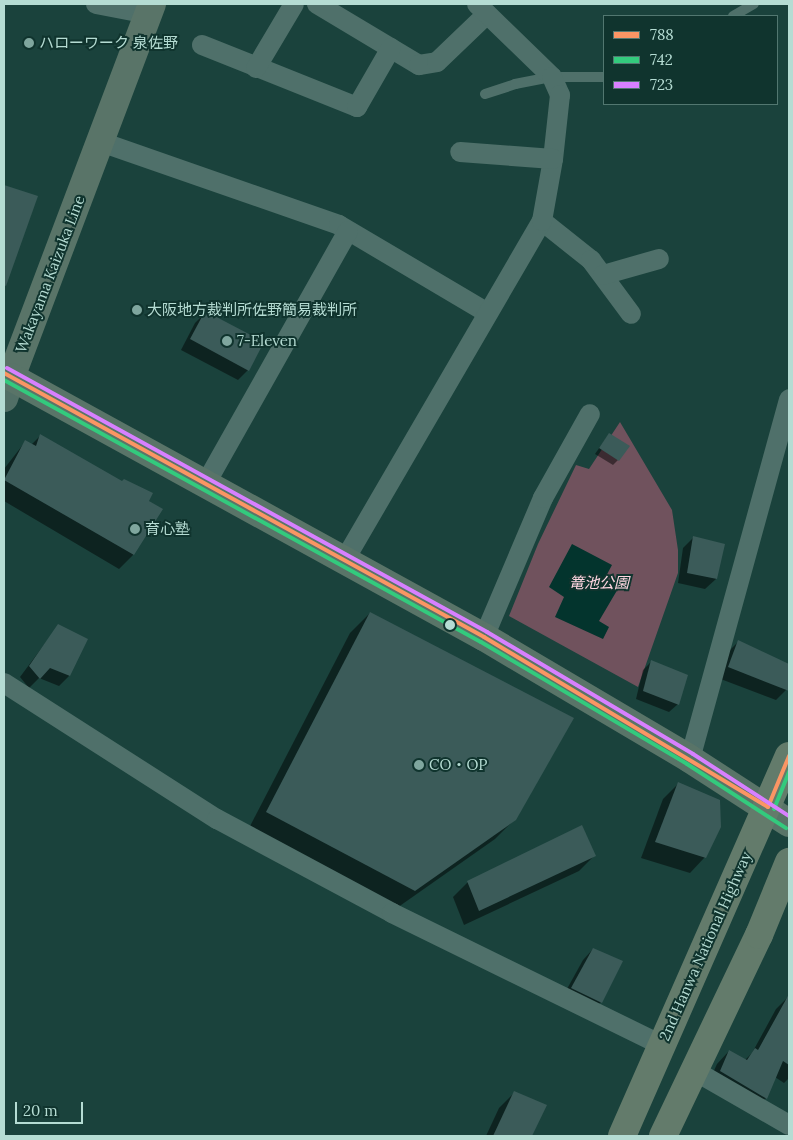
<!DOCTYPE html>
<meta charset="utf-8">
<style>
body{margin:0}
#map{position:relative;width:793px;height:1140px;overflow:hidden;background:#1a423c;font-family:Lora,"Noto Sans JP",serif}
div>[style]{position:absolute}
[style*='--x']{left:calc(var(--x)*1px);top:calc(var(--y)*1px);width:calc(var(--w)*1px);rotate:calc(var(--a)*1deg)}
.green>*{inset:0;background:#70525d}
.water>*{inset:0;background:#03342d}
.shadow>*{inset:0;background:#0007}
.building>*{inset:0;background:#3b5b59}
.lane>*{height:10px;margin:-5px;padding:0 5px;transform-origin:5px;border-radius:5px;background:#4f706a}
.street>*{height:20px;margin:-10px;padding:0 10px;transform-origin:10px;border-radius:10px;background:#4f706a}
.secondary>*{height:28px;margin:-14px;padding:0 14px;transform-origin:14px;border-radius:14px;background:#516f66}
.primary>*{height:28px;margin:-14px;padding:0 14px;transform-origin:14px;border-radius:14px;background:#597468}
.highway>*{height:28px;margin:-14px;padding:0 14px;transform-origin:14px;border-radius:14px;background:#637b6b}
.bus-1>*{height:4px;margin:-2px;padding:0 2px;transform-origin:2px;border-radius:2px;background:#fb9564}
.bus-2>*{height:4px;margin:-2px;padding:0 2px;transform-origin:2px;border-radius:2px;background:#33ca7d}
.bus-3>*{height:4px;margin:-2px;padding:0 2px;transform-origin:2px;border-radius:2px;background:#d880ff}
.dots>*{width:14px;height:14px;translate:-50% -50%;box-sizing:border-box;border:2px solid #10342e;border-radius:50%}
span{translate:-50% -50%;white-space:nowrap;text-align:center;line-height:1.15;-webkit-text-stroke:4px #10342e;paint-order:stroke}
.poi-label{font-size:15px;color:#b5dcd3}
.left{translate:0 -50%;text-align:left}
.street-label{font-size:15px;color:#b5dcd3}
.park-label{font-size:15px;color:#fed6e1;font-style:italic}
.frame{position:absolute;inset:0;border:5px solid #b5dcd3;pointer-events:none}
.legend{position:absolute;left:603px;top:15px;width:175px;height:90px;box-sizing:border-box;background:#10342e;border:1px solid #527770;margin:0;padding:6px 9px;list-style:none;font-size:15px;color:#b5dcd3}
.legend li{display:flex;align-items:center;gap:10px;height:25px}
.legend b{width:25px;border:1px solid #527770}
.scale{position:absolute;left:15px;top:1102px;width:68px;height:22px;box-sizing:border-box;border:2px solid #b5dcd3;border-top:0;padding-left:6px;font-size:15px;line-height:18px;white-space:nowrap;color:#b5dcd3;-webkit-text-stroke:4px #10342e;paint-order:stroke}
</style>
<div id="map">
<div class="green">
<i style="clip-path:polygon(620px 422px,672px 510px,678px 550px,678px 573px,638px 687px,509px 616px,538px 544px,576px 465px,589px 469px)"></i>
</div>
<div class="water">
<i style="clip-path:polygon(572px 544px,612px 565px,604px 580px,619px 587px,599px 621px,609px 627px,603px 639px,555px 617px,564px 597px,549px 587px)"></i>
</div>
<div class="shadow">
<i style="clip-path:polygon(4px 186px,37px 197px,11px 269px,4px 276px)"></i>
<i style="clip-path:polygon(206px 312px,248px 370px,238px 380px,181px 350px,195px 323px)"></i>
<i style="clip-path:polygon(609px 434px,618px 460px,613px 465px,595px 454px)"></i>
<i style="clip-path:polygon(40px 436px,122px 482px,161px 510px,133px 555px,119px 569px,4px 501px,4px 469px,25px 442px,31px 445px)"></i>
<i style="clip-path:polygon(693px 538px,723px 545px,716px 579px,705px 589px,678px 583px,683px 548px)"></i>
<i style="clip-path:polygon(370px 613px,515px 819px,495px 839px,394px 910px,247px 832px,350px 633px)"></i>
<i style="clip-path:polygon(58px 626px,87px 639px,69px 676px,59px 686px,39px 678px,29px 688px,20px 677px)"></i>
<i style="clip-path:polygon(738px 642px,789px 665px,786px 690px,776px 700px,718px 678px,728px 652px)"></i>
<i style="clip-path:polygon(651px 662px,678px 704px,669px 712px,636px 699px,643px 670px)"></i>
<i style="clip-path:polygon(678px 784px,705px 857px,690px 873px,641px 858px,663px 799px)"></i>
<i style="clip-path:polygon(594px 856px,579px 871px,464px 925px,453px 897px,468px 882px)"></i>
<i style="clip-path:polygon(593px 949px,601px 1002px,591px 1012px,562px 998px,583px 960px)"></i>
<i style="clip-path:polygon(789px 996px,789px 1078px,784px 1083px,775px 1077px,766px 1098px,753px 1111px,708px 1084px,717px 1064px,729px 1051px,745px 1060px,752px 1053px,776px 1009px)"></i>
<i style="clip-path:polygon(514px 1093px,545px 1106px,531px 1136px,486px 1136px,499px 1108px)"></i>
</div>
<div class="building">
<i style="clip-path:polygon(4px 185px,38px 196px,6px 286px,4px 285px)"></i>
<i style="clip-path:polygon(205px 311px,264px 342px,249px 371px,190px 339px)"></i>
<i style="clip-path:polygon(609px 433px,630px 446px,619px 461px,599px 448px)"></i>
<i style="clip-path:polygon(40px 434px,122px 481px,124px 479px,153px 493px,149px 501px,163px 509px,134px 555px,4px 480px,25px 440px,36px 446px)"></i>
<i style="clip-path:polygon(693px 536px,725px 544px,717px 579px,687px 573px)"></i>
<i style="clip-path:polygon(370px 612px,574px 718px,516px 820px,415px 891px,266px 812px)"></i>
<i style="clip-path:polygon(58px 624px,88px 639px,70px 676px,50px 668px,40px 679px,29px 666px)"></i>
<i style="clip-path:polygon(738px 640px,789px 664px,789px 691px,728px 667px)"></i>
<i style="clip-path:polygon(651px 660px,688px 675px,679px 705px,643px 691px)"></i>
<i style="clip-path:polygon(678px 782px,720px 800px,721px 827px,706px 858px,655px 842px)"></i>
<i style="clip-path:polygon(582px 825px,596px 856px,479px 911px,467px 881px)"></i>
<i style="clip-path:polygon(593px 948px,623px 961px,602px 1003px,571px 988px)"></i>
<i style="clip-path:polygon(789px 994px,789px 1065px,783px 1061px,767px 1099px,720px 1071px,729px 1050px,747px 1060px,755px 1048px,758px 1050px)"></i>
<i style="clip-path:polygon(514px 1091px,547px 1105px,532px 1136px,493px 1136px)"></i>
</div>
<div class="lane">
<i style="--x:733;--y:16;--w:24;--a:-30"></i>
<i style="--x:485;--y:94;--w:32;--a:-18"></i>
<i style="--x:515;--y:84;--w:38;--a:-11"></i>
<i style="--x:552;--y:77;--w:52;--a:0"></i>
</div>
<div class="street">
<i style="--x:96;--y:4;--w:53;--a:10.9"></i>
<i style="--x:317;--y:4;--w:119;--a:30.9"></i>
<i style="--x:419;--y:65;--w:18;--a:-9"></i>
<i style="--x:437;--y:62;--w:69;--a:-43.8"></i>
<i style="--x:477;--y:4;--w:105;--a:44.2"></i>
<i style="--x:552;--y:77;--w:20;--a:66"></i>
<i style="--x:560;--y:95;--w:64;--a:96.2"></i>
<i style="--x:202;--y:45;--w:167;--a:21.8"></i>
<i style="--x:357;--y:107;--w:68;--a:-60"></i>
<i style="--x:256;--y:68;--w:74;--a:-59.3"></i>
<i style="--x:101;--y:142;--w:252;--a:19.2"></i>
<i style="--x:339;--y:225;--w:171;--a:30.6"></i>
<i style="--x:542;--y:221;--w:63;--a:38.5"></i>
<i style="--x:591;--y:260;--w:67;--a:53.5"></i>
<i style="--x:603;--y:275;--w:58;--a:-15.9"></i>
<i style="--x:206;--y:483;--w:289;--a:-60.6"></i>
<i style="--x:344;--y:561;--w:393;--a:-59.8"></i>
<i style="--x:542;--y:221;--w:63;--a:-79.9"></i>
<i style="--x:553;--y:159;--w:93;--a:-175.7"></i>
<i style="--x:484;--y:637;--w:151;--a:-67"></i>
<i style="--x:543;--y:498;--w:96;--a:-60.8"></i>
<i style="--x:4;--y:683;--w:253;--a:32.6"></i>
<i style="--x:217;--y:819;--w:199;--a:28.2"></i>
<i style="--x:392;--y:913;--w:300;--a:26.1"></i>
<i style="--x:690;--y:759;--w:373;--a:-74.6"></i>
<i style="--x:695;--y:1071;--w:108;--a:29.9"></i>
</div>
<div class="secondary">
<i style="--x:4;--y:373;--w:8;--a:30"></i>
<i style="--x:11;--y:377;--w:22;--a:108"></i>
</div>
<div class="primary">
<i style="--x:152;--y:4;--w:399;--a:110.7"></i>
<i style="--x:11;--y:377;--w:540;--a:28.8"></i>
<i style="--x:484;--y:637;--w:239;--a:30.6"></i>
<i style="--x:690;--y:759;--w:118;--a:32.9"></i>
</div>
<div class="highway">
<i style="--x:622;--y:1136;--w:415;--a:-66.3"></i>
<i style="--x:663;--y:1136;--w:223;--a:-64.5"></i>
<i style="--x:759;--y:935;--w:79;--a:-67.7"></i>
</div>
<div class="bus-1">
<i style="--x:4;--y:373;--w:548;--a:28.81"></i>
<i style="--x:484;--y:637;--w:331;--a:30.9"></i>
<i style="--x:768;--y:807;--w:55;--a:-67.6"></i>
</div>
<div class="bus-2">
<i style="--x:4;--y:380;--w:544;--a:28.78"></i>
<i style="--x:481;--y:642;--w:239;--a:30.6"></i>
<i style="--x:687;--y:764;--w:118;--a:32.9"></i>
<i style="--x:774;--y:809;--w:40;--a:-68"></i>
</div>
<div class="bus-3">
<i style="--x:7;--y:368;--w:548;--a:28.81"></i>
<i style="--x:487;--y:632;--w:239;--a:30.6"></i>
<i style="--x:693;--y:754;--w:114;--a:32.9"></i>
</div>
<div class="dots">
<i style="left:29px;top:43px;background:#7fa69e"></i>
<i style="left:137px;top:310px;background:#7fa69e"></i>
<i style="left:227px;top:341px;background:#7fa69e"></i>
<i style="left:135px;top:529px;background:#7fa69e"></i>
<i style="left:450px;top:625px;background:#b5dcd3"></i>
<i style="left:419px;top:765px;background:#7fa69e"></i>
</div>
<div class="poi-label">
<span class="left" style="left:39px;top:43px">ハローワーク 泉佐野</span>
<span class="left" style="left:147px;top:310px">大阪地方裁判所佐野簡易裁判所</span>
<span class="left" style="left:237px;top:341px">7-Eleven</span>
<span class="left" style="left:145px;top:529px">育心塾</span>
<span class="left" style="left:429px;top:765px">CO・OP</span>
</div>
<div class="street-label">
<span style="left:50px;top:274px;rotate:-69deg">Wakayama Kaizuka Line</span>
<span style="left:705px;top:946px;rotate:-66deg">2nd Hanwa National Highway</span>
</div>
<div class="park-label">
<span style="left:599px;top:583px">篭池公園</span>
</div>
<div class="frame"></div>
<ul class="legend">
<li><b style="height:6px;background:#fb9564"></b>788</li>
<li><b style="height:6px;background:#33ca7d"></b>742</li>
<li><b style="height:6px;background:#d880ff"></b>723</li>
</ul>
<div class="scale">20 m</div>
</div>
